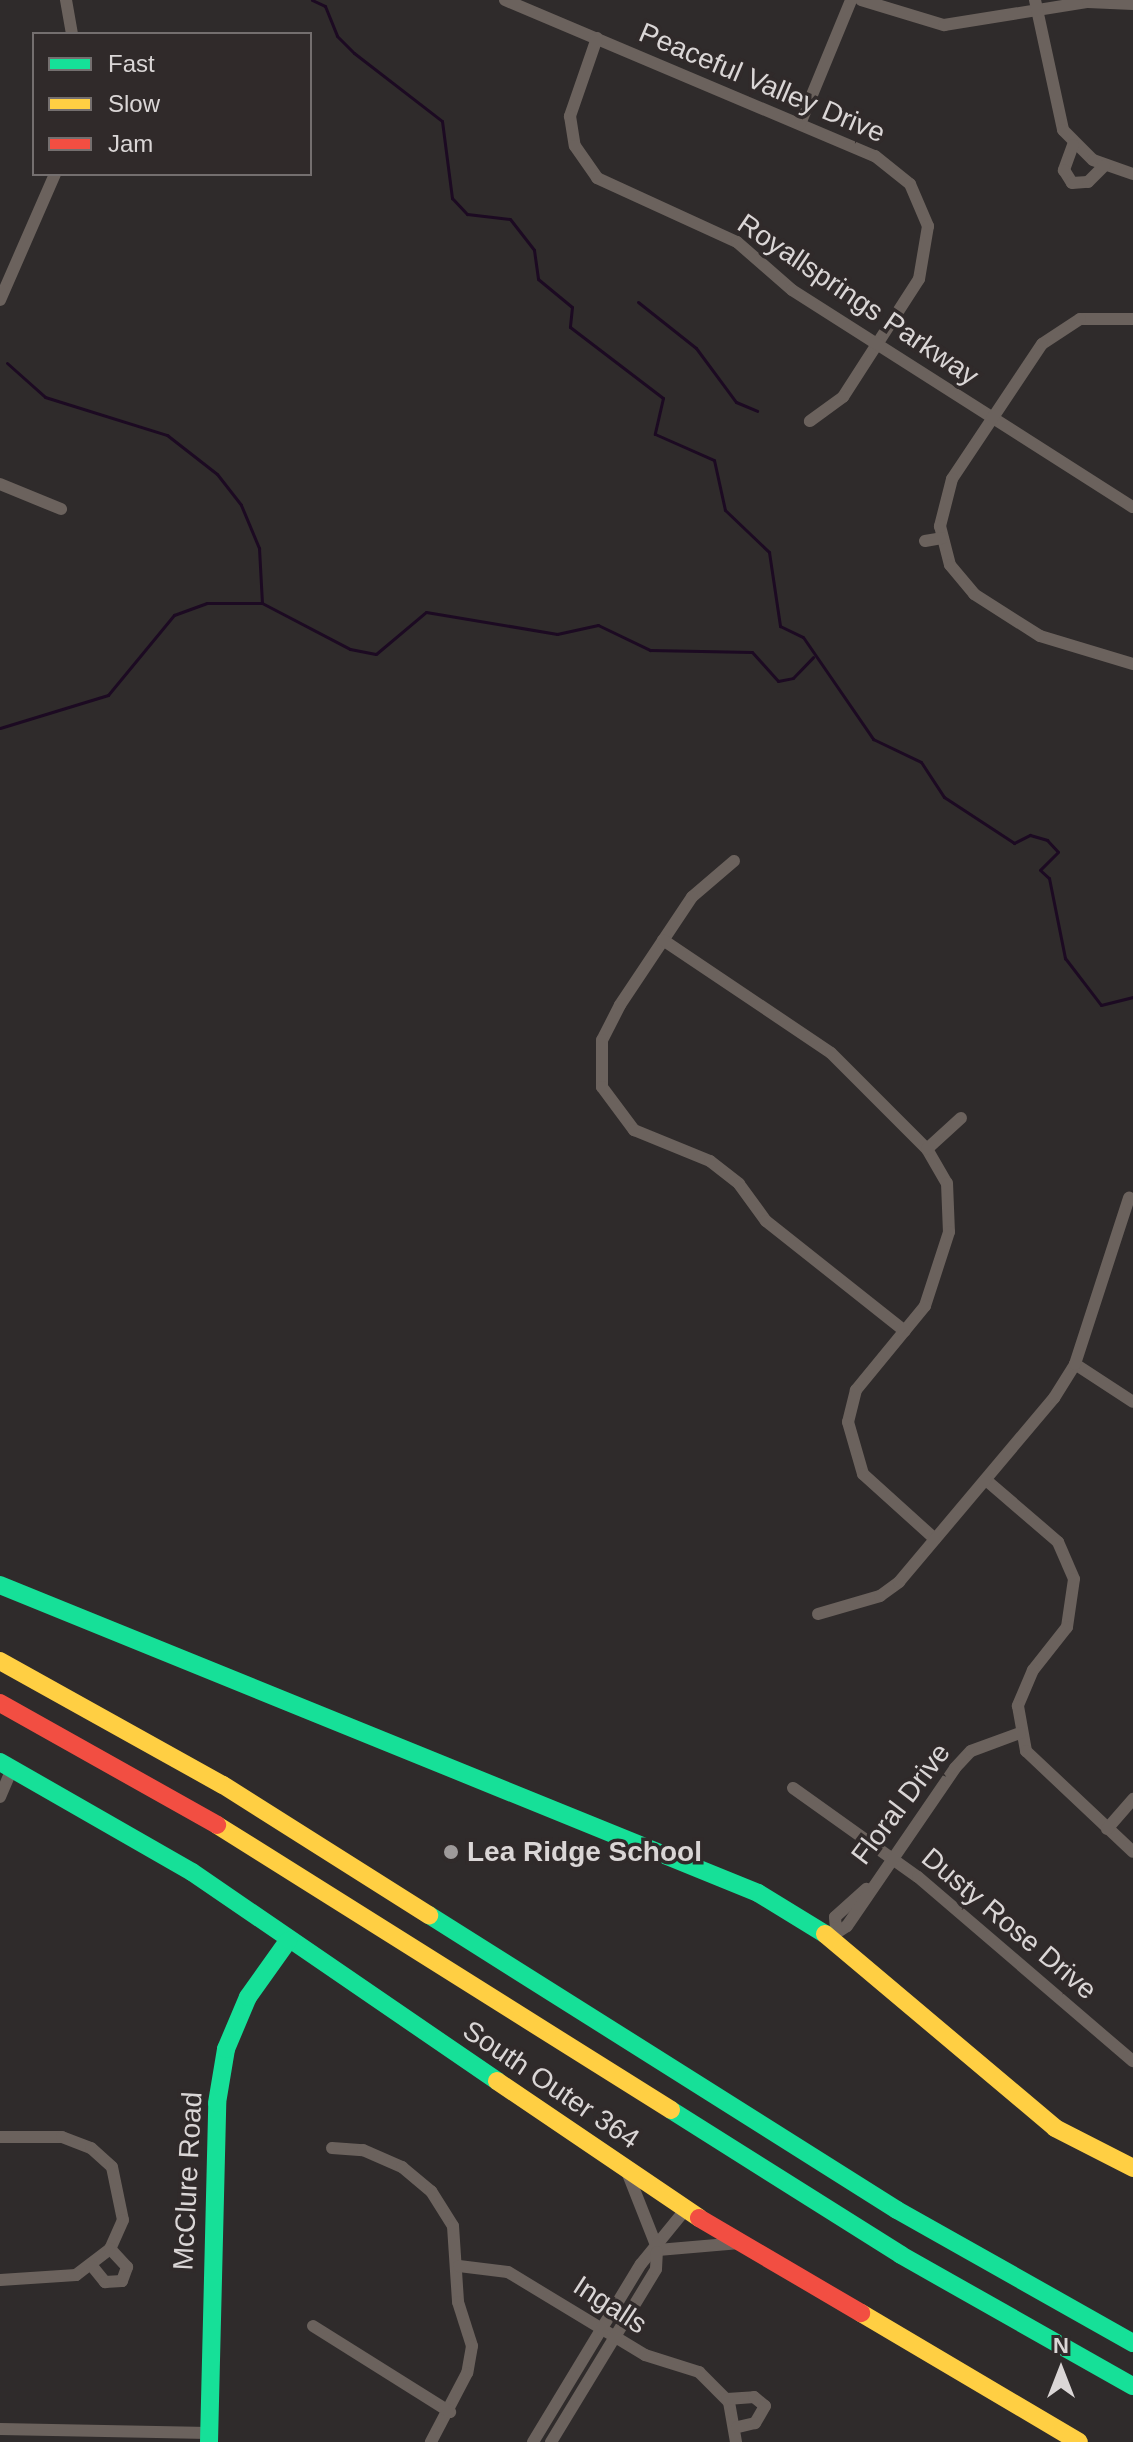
<!DOCTYPE html>
<style>
body{margin:0}
#map{position:relative;width:1133px;height:2442px;overflow:hidden;background:#2f2b2b;font-family:Helvetica,sans-serif}
div>[style]{position:absolute}
[style*='--x']{left:calc(var(--x)*1px);top:calc(var(--y)*1px);width:calc(var(--w)*1px);rotate:calc(var(--a)*1deg)}
.stream>*{height:3px;margin:-1.5px;padding:0 1.5px;transform-origin:1.5px;border-radius:1.5px;background:#1c0a22}
.street>*{height:12px;margin:-6px;padding:0 6px;transform-origin:6px;border-radius:6px;background:#6b625d}
.fast>*{height:18px;margin:-9px;padding:0 9px;transform-origin:9px;border-radius:9px;background:#16e098}
.slow>*{height:18px;margin:-9px;padding:0 9px;transform-origin:9px;border-radius:9px;background:#ffcf43}
.jam>*{height:18px;margin:-9px;padding:0 9px;transform-origin:9px;border-radius:9px;background:#f24e42}
.dots>*{width:22px;height:22px;translate:-50% -50%;box-sizing:border-box;border:4px solid #302a2a;border-radius:50%}
span{translate:-50% -50%;white-space:nowrap;text-align:center;line-height:1.15;-webkit-text-stroke:7px #302a2a;paint-order:stroke}
.street-label{font-size:28px;color:#dad6d6}
.poi-label{font-size:28px;color:#dad6d6;font-weight:700}
.left{translate:0 -50%;text-align:left}
.legend{position:absolute;left:32px;top:32px;width:280px;height:144px;box-sizing:border-box;background:#302a2a;border:2px solid #746f6f;margin:0;padding:10px 14px;list-style:none;font-size:24px;color:#dad6d6}
.legend li{display:flex;align-items:center;gap:16px;height:40px}
.legend b{width:40px;border:2px solid #746f6f}
.north{position:absolute;left:1021px;top:2330px;width:80px;height:80px;-webkit-text-stroke:6px #302a2a;paint-order:stroke;rotate:0deg;font-size:22px;font-weight:700;line-height:32px;text-align:center;color:#dad6d6}
.north::after{content:'';display:block;margin:auto;width:28px;height:36px;background:#dad6d6;clip-path:polygon(50% 0,100% 100%,50% 72%,0 100%)}
</style>
<div id="map">
<div class="stream">
<i style="--x:312;--y:0;--w:14;--a:25"></i>
<i style="--x:325;--y:6;--w:32;--a:68"></i>
<i style="--x:337;--y:36;--w:24;--a:45"></i>
<i style="--x:354;--y:53;--w:111;--a:37.7"></i>
<i style="--x:442;--y:121;--w:78;--a:82.6"></i>
<i style="--x:452;--y:198;--w:22;--a:47"></i>
<i style="--x:467;--y:214;--w:43;--a:6.6"></i>
<i style="--x:510;--y:219;--w:39;--a:52"></i>
<i style="--x:534;--y:250;--w:29;--a:82"></i>
<i style="--x:538;--y:279;--w:44;--a:39.5"></i>
<i style="--x:572;--y:307;--w:20;--a:96"></i>
<i style="--x:570;--y:327;--w:117;--a:37.4"></i>
<i style="--x:663;--y:398;--w:37;--a:103"></i>
<i style="--x:655;--y:434;--w:64;--a:23.8"></i>
<i style="--x:714;--y:460;--w:51;--a:77.6"></i>
<i style="--x:725;--y:510;--w:61;--a:43.7"></i>
<i style="--x:769;--y:552;--w:75;--a:81.5"></i>
<i style="--x:780;--y:626;--w:25;--a:26"></i>
<i style="--x:803;--y:637;--w:124;--a:55.5"></i>
<i style="--x:873;--y:739;--w:53;--a:25.6"></i>
<i style="--x:921;--y:762;--w:42;--a:56.7"></i>
<i style="--x:944;--y:797;--w:84;--a:33.3"></i>
<i style="--x:1014;--y:843;--w:18;--a:-27"></i>
<i style="--x:1030;--y:835;--w:18;--a:16"></i>
<i style="--x:1047;--y:840;--w:16;--a:47"></i>
<i style="--x:1058;--y:852;--w:25;--a:135"></i>
<i style="--x:1040;--y:870;--w:12;--a:42"></i>
<i style="--x:1049;--y:878;--w:82;--a:78.7"></i>
<i style="--x:1065;--y:958;--w:59;--a:52.5"></i>
<i style="--x:1101;--y:1005;--w:33;--a:-14"></i>
<i style="--x:638;--y:302;--w:74;--a:38.4"></i>
<i style="--x:696;--y:348;--w:67;--a:53.5"></i>
<i style="--x:736;--y:402;--w:23;--a:23"></i>
<i style="--x:7;--y:363;--w:51;--a:41.8"></i>
<i style="--x:45;--y:397;--w:128;--a:17.3"></i>
<i style="--x:167;--y:435;--w:63;--a:38"></i>
<i style="--x:217;--y:474;--w:39;--a:52"></i>
<i style="--x:241;--y:505;--w:47;--a:67.3"></i>
<i style="--x:259;--y:548;--w:55;--a:86.9"></i>
<i style="--x:0;--y:728;--w:113;--a:-17"></i>
<i style="--x:108;--y:695;--w:104;--a:-50.5"></i>
<i style="--x:174;--y:615;--w:35;--a:-20"></i>
<i style="--x:207;--y:603;--w:55;--a:0"></i>
<i style="--x:262;--y:603;--w:99;--a:27.6"></i>
<i style="--x:350;--y:649;--w:26;--a:11"></i>
<i style="--x:376;--y:654;--w:65;--a:-40"></i>
<i style="--x:426;--y:612;--w:133;--a:9.5"></i>
<i style="--x:557;--y:634;--w:42;--a:-12.4"></i>
<i style="--x:598;--y:625;--w:58;--a:25.7"></i>
<i style="--x:650;--y:650;--w:102;--a:1.1"></i>
<i style="--x:752;--y:652;--w:39;--a:48"></i>
<i style="--x:778;--y:681;--w:15;--a:-11"></i>
<i style="--x:793;--y:678;--w:29;--a:-46"></i>
</div>
<div class="street">
<i style="--x:66;--y:0;--w:35;--a:80"></i>
<i style="--x:505;--y:0;--w:402;--a:22.9"></i>
<i style="--x:875;--y:156;--w:45;--a:38.7"></i>
<i style="--x:910;--y:184;--w:46;--a:66.8"></i>
<i style="--x:928;--y:226;--w:54;--a:99.6"></i>
<i style="--x:919;--y:279;--w:140;--a:122.8"></i>
<i style="--x:843;--y:397;--w:41;--a:144"></i>
<i style="--x:861;--y:0;--w:87;--a:16.8"></i>
<i style="--x:944;--y:25;--w:146;--a:-9.1"></i>
<i style="--x:1088;--y:2;--w:45;--a:2.5"></i>
<i style="--x:1035;--y:0;--w:133;--a:77.8"></i>
<i style="--x:1063;--y:130;--w:42;--a:45"></i>
<i style="--x:1093;--y:160;--w:42;--a:19.3"></i>
<i style="--x:597;--y:38;--w:83;--a:109.1"></i>
<i style="--x:570;--y:116;--w:30;--a:81"></i>
<i style="--x:575;--y:146;--w:39;--a:55"></i>
<i style="--x:597;--y:178;--w:154;--a:24.6"></i>
<i style="--x:737;--y:242;--w:73;--a:41.1"></i>
<i style="--x:792;--y:290;--w:404;--a:32.5"></i>
<i style="--x:800;--y:124;--w:134;--a:-67.6"></i>
<i style="--x:1073;--y:145;--w:27;--a:110"></i>
<i style="--x:1064;--y:170;--w:15;--a:58"></i>
<i style="--x:1072;--y:183;--w:16;--a:-4"></i>
<i style="--x:1088;--y:182;--w:23;--a:-45"></i>
<i style="--x:0;--y:300;--w:137;--a:-66.4"></i>
<i style="--x:1133;--y:319;--w:53;--a:180"></i>
<i style="--x:1080;--y:319;--w:45;--a:146.7"></i>
<i style="--x:1042;--y:344;--w:162;--a:123.7"></i>
<i style="--x:952;--y:479;--w:49;--a:104.3"></i>
<i style="--x:940;--y:526;--w:40;--a:75.6"></i>
<i style="--x:950;--y:565;--w:38;--a:50"></i>
<i style="--x:974;--y:594;--w:78;--a:32.5"></i>
<i style="--x:1040;--y:636;--w:97;--a:16.8"></i>
<i style="--x:0;--y:484;--w:66;--a:22.3"></i>
<i style="--x:925;--y:541;--w:17;--a:-10"></i>
<i style="--x:734;--y:861;--w:55;--a:139.4"></i>
<i style="--x:692;--y:897;--w:130;--a:123.7"></i>
<i style="--x:620;--y:1005;--w:39;--a:117"></i>
<i style="--x:602;--y:1040;--w:47;--a:90"></i>
<i style="--x:602;--y:1087;--w:54;--a:53.3"></i>
<i style="--x:634;--y:1130;--w:82;--a:22.2"></i>
<i style="--x:710;--y:1161;--w:37;--a:38"></i>
<i style="--x:739;--y:1184;--w:46;--a:53.9"></i>
<i style="--x:766;--y:1221;--w:177;--a:38.4"></i>
<i style="--x:663;--y:940;--w:202;--a:33.9"></i>
<i style="--x:831;--y:1053;--w:136;--a:45"></i>
<i style="--x:927;--y:1149;--w:39;--a:60"></i>
<i style="--x:947;--y:1183;--w:49;--a:87.7"></i>
<i style="--x:949;--y:1232;--w:78;--a:108"></i>
<i style="--x:925;--y:1306;--w:109;--a:129.4"></i>
<i style="--x:856;--y:1390;--w:33;--a:104"></i>
<i style="--x:848;--y:1422;--w:54;--a:73.9"></i>
<i style="--x:863;--y:1474;--w:97;--a:42.1"></i>
<i style="--x:927;--y:1149;--w:46;--a:-42.4"></i>
<i style="--x:1075;--y:1364;--w:69;--a:33.2"></i>
<i style="--x:986;--y:1480;--w:95;--a:40.7"></i>
<i style="--x:1058;--y:1542;--w:40;--a:66.6"></i>
<i style="--x:1074;--y:1579;--w:49;--a:98.3"></i>
<i style="--x:1067;--y:1627;--w:55;--a:128.3"></i>
<i style="--x:1033;--y:1670;--w:39;--a:113"></i>
<i style="--x:1018;--y:1706;--w:46;--a:79.9"></i>
<i style="--x:1026;--y:1751;--w:147;--a:43.3"></i>
<i style="--x:818;--y:1614;--w:65;--a:-16.2"></i>
<i style="--x:880;--y:1596;--w:24;--a:-36"></i>
<i style="--x:899;--y:1582;--w:241;--a:-49.9"></i>
<i style="--x:1054;--y:1398;--w:40;--a:-58"></i>
<i style="--x:1075;--y:1364;--w:175;--a:-72"></i>
<i style="--x:793;--y:1788;--w:153;--a:35.5"></i>
<i style="--x:918;--y:1877;--w:283;--a:40.6"></i>
<i style="--x:0;--y:1797;--w:30;--a:-67"></i>
<i style="--x:1107;--y:1829;--w:40;--a:-49"></i>
<i style="--x:836;--y:1929;--w:12;--a:-95"></i>
<i style="--x:835;--y:1917;--w:42;--a:-42.1"></i>
<i style="--x:830;--y:1937;--w:20;--a:-33"></i>
<i style="--x:847;--y:1926;--w:191;--a:-55.6"></i>
<i style="--x:955;--y:1768;--w:23;--a:-47"></i>
<i style="--x:971;--y:1751;--w:52;--a:-20.2"></i>
<i style="--x:0;--y:2137;--w:62;--a:0"></i>
<i style="--x:62;--y:2137;--w:31;--a:21"></i>
<i style="--x:91;--y:2148;--w:28;--a:42"></i>
<i style="--x:112;--y:2167;--w:54;--a:78.3"></i>
<i style="--x:123;--y:2220;--w:32;--a:114"></i>
<i style="--x:110;--y:2249;--w:43;--a:142.6"></i>
<i style="--x:76;--y:2275;--w:76;--a:176.2"></i>
<i style="--x:332;--y:2148;--w:31;--a:4"></i>
<i style="--x:363;--y:2150;--w:43;--a:23.6"></i>
<i style="--x:402;--y:2167;--w:38;--a:40"></i>
<i style="--x:431;--y:2191;--w:41;--a:57.8"></i>
<i style="--x:453;--y:2226;--w:76;--a:86.2"></i>
<i style="--x:458;--y:2302;--w:46;--a:72.3"></i>
<i style="--x:472;--y:2346;--w:27;--a:100"></i>
<i style="--x:467;--y:2373;--w:78;--a:117.6"></i>
<i style="--x:628;--y:2174;--w:82;--a:68.5"></i>
<i style="--x:658;--y:2250;--w:82;--a:-4.9"></i>
<i style="--x:92;--y:2266;--w:21;--a:51"></i>
<i style="--x:105;--y:2282;--w:17;--a:-3"></i>
<i style="--x:122;--y:2281;--w:15;--a:-70"></i>
<i style="--x:127;--y:2267;--w:25;--a:-133"></i>
<i style="--x:459;--y:2266;--w:49;--a:7"></i>
<i style="--x:508;--y:2272;--w:160;--a:31.2"></i>
<i style="--x:645;--y:2355;--w:57;--a:17.5"></i>
<i style="--x:699;--y:2372;--w:42;--a:45"></i>
<i style="--x:729;--y:2402;--w:41;--a:80.1"></i>
<i style="--x:313;--y:2326;--w:162;--a:32.1"></i>
<i style="--x:727;--y:2399;--w:27;--a:-4"></i>
<i style="--x:754;--y:2397;--w:14;--a:39"></i>
<i style="--x:765;--y:2406;--w:20;--a:120"></i>
<i style="--x:755;--y:2423;--w:18;--a:167"></i>
<i style="--x:0;--y:2429;--w:209;--a:1.1"></i>
<i style="--x:533;--y:2442;--w:208;--a:-58.8"></i>
<i style="--x:641;--y:2264;--w:70;--a:-50.8"></i>
<i style="--x:551;--y:2442;--w:202;--a:-58.7"></i>
<i style="--x:656;--y:2269;--w:17;--a:-87"></i>
</div>
<div class="fast">
<i style="--x:0;--y:1585;--w:818;--a:22.11"></i>
<i style="--x:758;--y:1893;--w:79;--a:31.5"></i>
<i style="--x:0;--y:1762;--w:221;--a:29.8"></i>
<i style="--x:192;--y:1872;--w:370;--a:34.4"></i>
<i style="--x:429;--y:1915;--w:553;--a:32.22"></i>
<i style="--x:897;--y:2210;--w:271;--a:29.4"></i>
<i style="--x:671;--y:2110;--w:272;--a:32.2"></i>
<i style="--x:901;--y:2255;--w:266;--a:29.5"></i>
<i style="--x:209;--y:2442;--w:339;--a:-88.6"></i>
<i style="--x:217;--y:2103;--w:55;--a:-80.5"></i>
<i style="--x:226;--y:2049;--w:56;--a:-67.1"></i>
<i style="--x:248;--y:1997;--w:69;--a:-54.5"></i>
</div>
<div class="slow">
<i style="--x:0;--y:1661;--w:255;--a:29.1"></i>
<i style="--x:223;--y:1785;--w:244;--a:32.3"></i>
<i style="--x:217;--y:1825;--w:536;--a:32.12"></i>
<i style="--x:825;--y:1934;--w:301;--a:40.1"></i>
<i style="--x:1055;--y:2128;--w:88;--a:27.1"></i>
<i style="--x:497;--y:2081;--w:244;--a:34.1"></i>
<i style="--x:861;--y:2313;--w:253;--a:30.6"></i>
</div>
<div class="jam">
<i style="--x:0;--y:1703;--w:249;--a:29.3"></i>
<i style="--x:699;--y:2218;--w:188;--a:30.4"></i>
</div>
<div class="dots">
<i style="left:451px;top:1852px;background:#9e9a9a"></i>
</div>
<div class="street-label">
<span style="left:762px;top:83px;rotate:23deg">Peaceful Valley Drive</span>
<span style="left:858px;top:300px;rotate:34deg">Royallsprings Parkway</span>
<span style="left:901px;top:1804px;rotate:-53deg">Floral Drive</span>
<span style="left:1009px;top:1924px;rotate:40deg">Dusty Rose Drive</span>
<span style="left:551px;top:2085px;rotate:34deg">South Outer 364</span>
<span style="left:188px;top:2181px;rotate:-87deg">McClure Road</span>
<span style="left:610px;top:2305px;rotate:33deg">Ingalls</span>
</div>
<div class="poi-label">
<span class="left" style="left:467px;top:1852px">Lea Ridge School</span>
</div>
<ul class="legend">
<li><b style="height:10px;background:#16e098"></b>Fast</li>
<li><b style="height:10px;background:#ffcf43"></b>Slow</li>
<li><b style="height:10px;background:#f24e42"></b>Jam</li>
</ul>
<div class="north">N</div>
</div>
